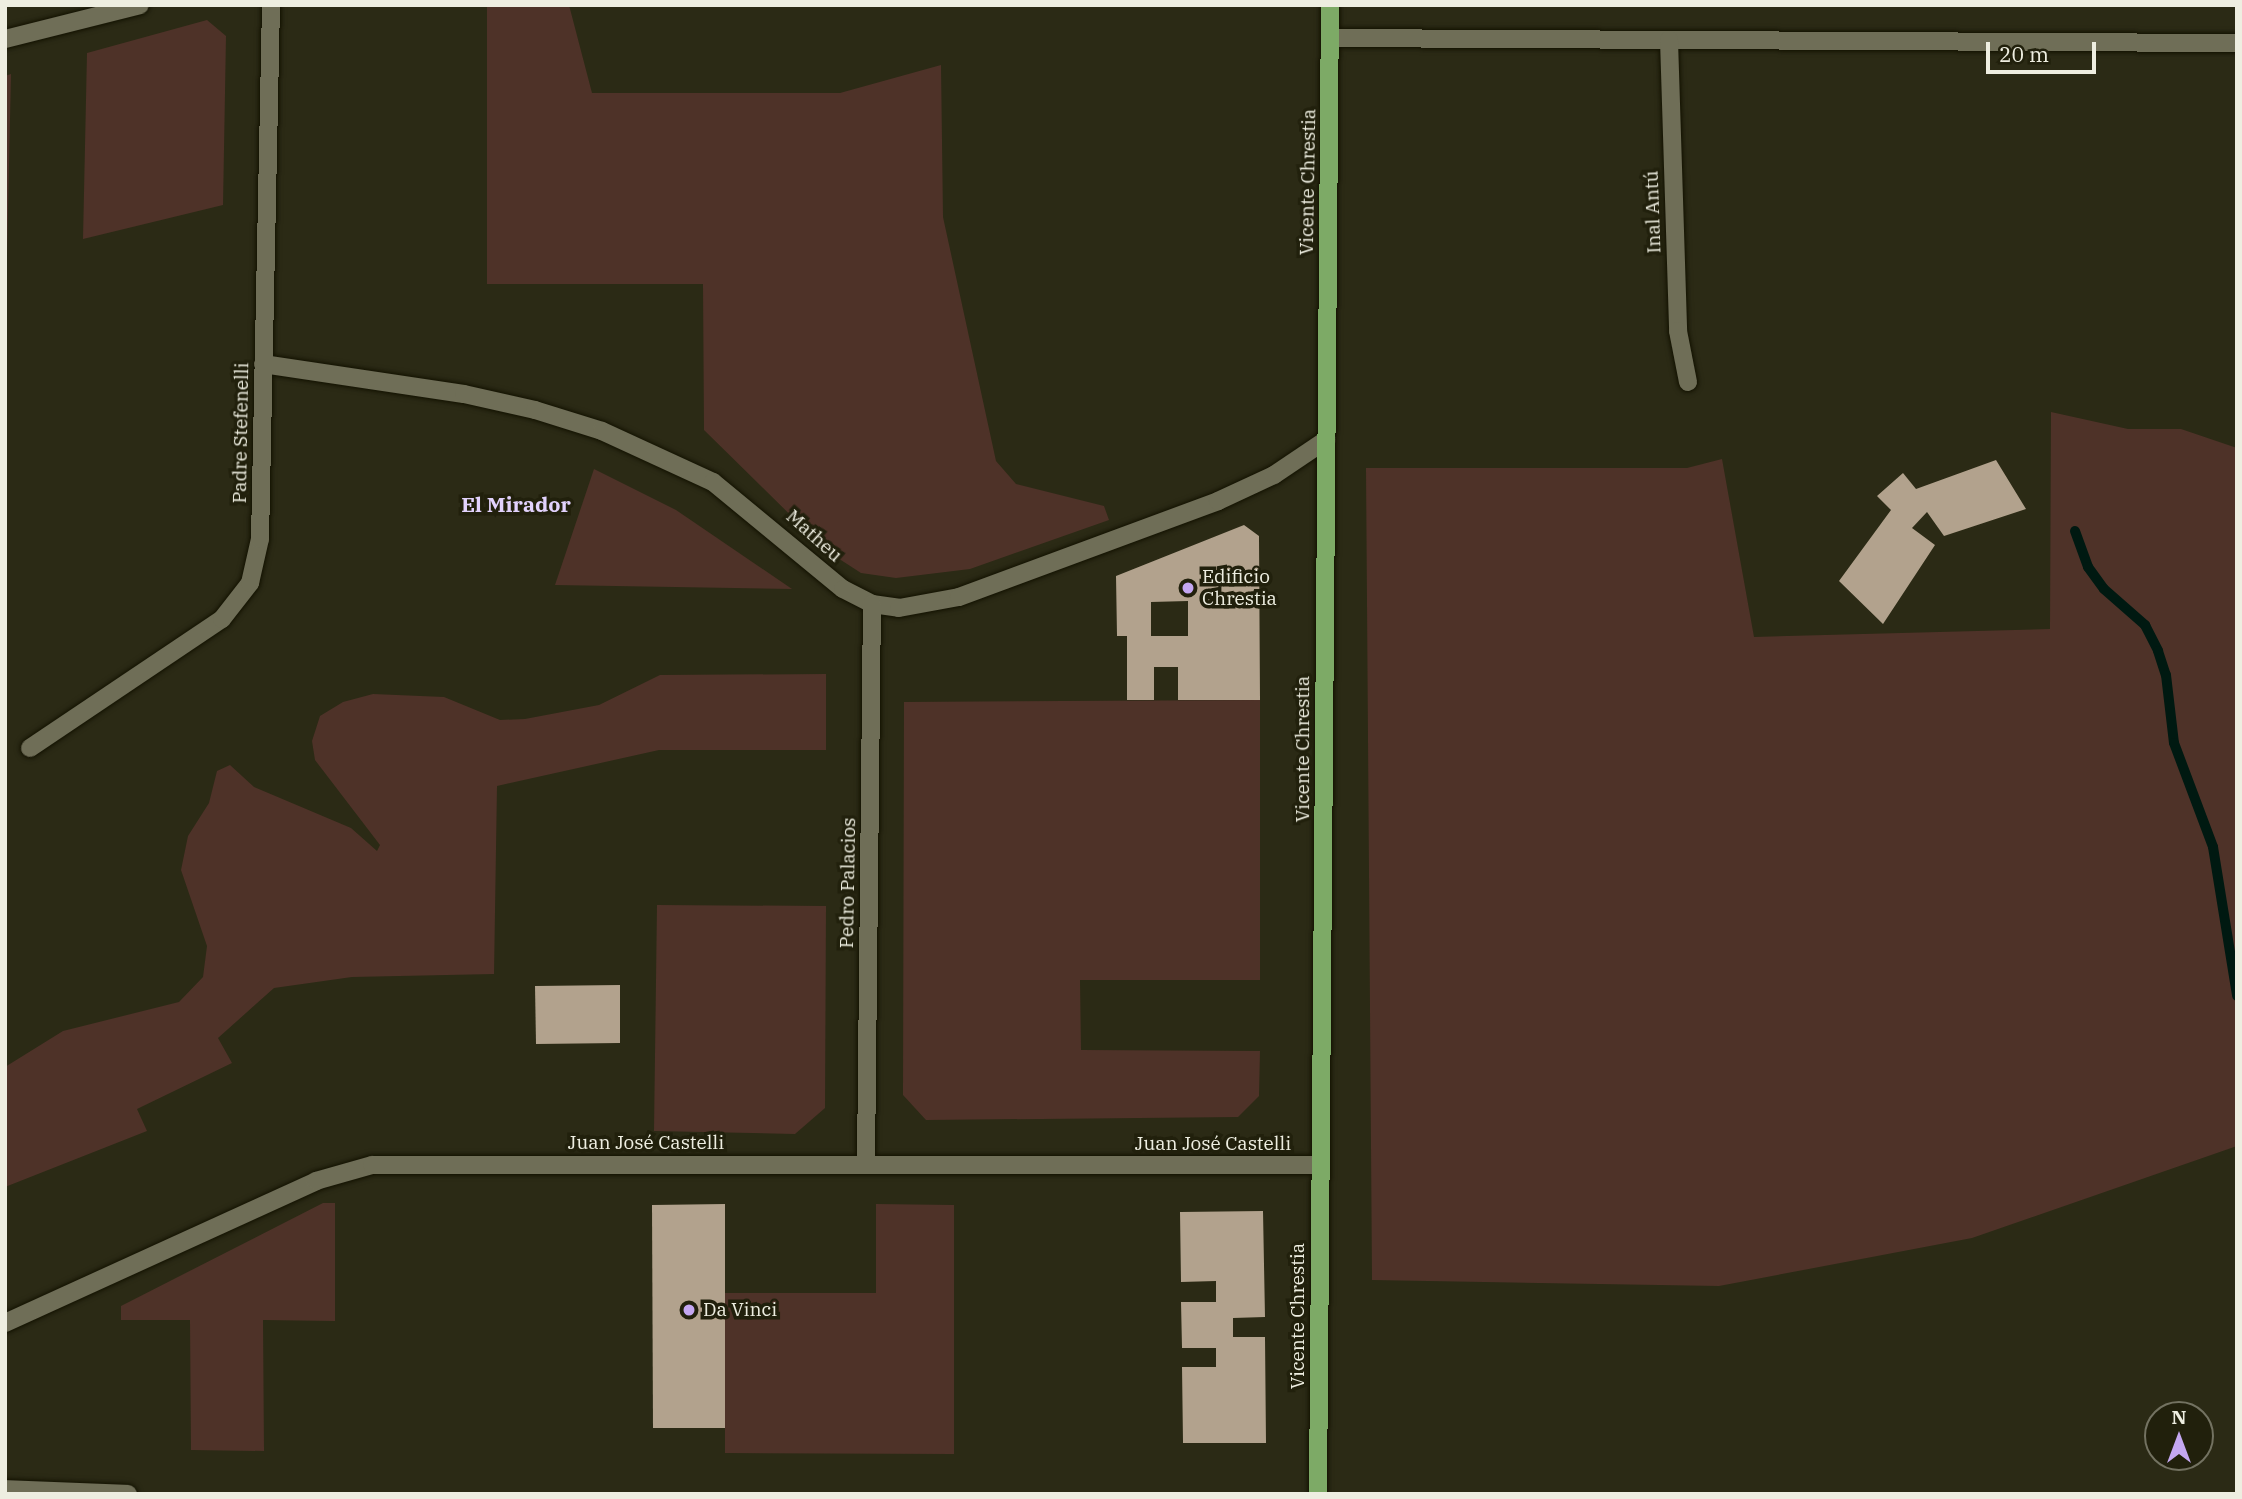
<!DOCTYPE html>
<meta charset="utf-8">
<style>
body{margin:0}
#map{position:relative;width:2242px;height:1499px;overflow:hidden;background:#2b2a15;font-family:"IBM Plex Serif",serif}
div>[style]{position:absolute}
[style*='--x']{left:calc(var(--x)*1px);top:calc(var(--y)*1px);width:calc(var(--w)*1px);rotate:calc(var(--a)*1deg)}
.green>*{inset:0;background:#4e3228}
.stream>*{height:10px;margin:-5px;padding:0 5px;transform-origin:5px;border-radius:5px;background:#001911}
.building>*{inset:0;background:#b2a28d}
.roads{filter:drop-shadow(0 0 2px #131201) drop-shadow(0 0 2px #131201)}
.minor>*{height:18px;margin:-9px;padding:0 9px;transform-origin:9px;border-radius:9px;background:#6f6e57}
.major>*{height:18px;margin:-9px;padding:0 9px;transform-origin:9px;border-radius:9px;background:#7daa66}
.dots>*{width:19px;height:19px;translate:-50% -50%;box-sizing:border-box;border:4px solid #21200c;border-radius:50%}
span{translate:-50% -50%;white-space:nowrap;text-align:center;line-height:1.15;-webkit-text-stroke:7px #21200c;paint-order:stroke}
.street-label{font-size:19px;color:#eeeee1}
.poi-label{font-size:19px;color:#eeeee1}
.left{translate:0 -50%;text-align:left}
.neighbourhood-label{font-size:21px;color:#e2d2fd;font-weight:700}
.frame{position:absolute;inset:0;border:7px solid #eeeee1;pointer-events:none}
.north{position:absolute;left:2144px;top:1401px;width:70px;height:70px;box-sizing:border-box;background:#21200c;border:2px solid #737261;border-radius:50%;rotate:0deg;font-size:19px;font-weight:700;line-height:28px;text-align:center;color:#eeeee1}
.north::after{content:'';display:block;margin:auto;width:24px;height:32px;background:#c4a7f1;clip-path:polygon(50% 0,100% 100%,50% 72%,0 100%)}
.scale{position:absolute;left:1986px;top:42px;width:110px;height:32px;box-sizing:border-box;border:4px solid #eeeee1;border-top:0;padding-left:9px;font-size:21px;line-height:24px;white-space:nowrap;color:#eeeee1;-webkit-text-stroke:5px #21200c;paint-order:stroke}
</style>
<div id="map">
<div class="green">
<i style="clip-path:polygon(487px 5px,569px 5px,592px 93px,840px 93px,941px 65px,943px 217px,996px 461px,1016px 484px,1104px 506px,1109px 520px,970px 569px,896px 578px,861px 573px,827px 551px,704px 430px,703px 284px,487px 284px)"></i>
<i style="clip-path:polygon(207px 20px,226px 36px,223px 205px,83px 239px,87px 53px)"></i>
<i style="clip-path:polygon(11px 74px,7px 257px,5px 307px,5px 76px)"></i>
<i style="clip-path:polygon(2051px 412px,2128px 429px,2181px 429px,2237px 448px,2237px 1146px,1972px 1238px,1719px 1286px,1372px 1280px,1366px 468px,1687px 468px,1722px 459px,1754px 637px,2050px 629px)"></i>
<i style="clip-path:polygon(594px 469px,676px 510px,792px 589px,555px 585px)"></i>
<i style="clip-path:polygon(826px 674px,826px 750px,659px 750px,497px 786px,494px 974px,352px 977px,274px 988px,218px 1038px,232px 1063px,137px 1109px,147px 1131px,5px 1187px,5px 1067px,63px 1031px,179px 1002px,203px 977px,207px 946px,181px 870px,188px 836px,209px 803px,217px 771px,230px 765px,254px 787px,351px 828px,377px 851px,380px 845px,315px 760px,312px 741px,320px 716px,343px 702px,373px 694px,444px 697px,500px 720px,525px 719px,599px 705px,660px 675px)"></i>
<i style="clip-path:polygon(1260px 700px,1260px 980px,1080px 980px,1081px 1050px,1260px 1051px,1259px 1096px,1238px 1117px,926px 1120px,903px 1095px,904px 702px)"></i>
<i style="clip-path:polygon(657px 905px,826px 906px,825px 1108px,795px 1134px,654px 1131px)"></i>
<i style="clip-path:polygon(323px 1203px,335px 1203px,335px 1321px,263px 1320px,264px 1451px,191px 1450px,190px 1320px,121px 1320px,121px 1306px)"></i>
<i style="clip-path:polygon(876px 1204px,954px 1205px,954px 1454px,725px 1453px,725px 1293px,876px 1293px)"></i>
</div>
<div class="stream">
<i style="--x:2075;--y:531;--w:38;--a:70"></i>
<i style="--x:2088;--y:567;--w:27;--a:54"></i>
<i style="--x:2104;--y:589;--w:55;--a:41.3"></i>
<i style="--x:2145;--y:625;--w:29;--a:63"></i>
<i style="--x:2158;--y:651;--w:25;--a:72"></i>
<i style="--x:2166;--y:675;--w:68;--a:83.3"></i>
<i style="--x:2174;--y:743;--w:111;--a:69.4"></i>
<i style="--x:2213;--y:847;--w:151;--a:80.8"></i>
</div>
<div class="building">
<i style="clip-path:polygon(1996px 460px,2026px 509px,1944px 536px,1927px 512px,1912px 528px,1935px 545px,1883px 624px,1839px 581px,1891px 510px,1877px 496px,1903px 473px,1916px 489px)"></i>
<i style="clip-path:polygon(evenodd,1244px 525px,1259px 536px,1260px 700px,1178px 700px,1178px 667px,1154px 667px,1154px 700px,1127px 700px,1127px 636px,1117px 636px,1116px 576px,1244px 525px,1188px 601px,1188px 636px,1151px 636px,1151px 602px,1188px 601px)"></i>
<i style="clip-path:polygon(620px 985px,620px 1043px,536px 1044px,535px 986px)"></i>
<i style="clip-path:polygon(725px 1204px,725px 1428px,653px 1428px,652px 1205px)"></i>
<i style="clip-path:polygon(1263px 1211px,1265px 1317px,1233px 1318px,1233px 1337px,1265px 1337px,1266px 1443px,1183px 1443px,1182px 1367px,1216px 1367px,1216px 1348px,1182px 1348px,1181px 1302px,1216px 1302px,1216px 1281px,1181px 1282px,1180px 1212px)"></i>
</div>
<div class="roads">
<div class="minor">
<i style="--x:1330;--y:38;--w:907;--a:0.32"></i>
<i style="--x:5;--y:39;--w:139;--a:-14.1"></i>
<i style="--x:1669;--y:40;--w:291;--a:88.2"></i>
<i style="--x:1678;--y:331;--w:52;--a:78.9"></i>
<i style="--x:263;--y:364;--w:203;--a:8.5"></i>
<i style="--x:464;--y:394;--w:73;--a:12.7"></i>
<i style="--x:535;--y:410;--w:70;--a:17.4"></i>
<i style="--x:602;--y:431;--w:122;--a:24.7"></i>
<i style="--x:713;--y:482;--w:168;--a:39.5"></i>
<i style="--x:843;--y:589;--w:33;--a:27"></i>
<i style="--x:872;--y:604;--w:27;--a:8"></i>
<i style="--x:899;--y:608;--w:61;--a:-10.4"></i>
<i style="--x:959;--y:597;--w:276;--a:-20.3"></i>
<i style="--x:1218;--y:501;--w:62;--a:-24.9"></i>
<i style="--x:1274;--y:475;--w:63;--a:-33.9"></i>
<i style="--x:30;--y:748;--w:231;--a:-33.9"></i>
<i style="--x:222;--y:619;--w:46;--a:-52.1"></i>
<i style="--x:250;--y:583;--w:45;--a:-77.2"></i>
<i style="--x:260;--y:539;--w:534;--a:-88.82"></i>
<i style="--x:866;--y:1163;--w:559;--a:-89.39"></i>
<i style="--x:5;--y:1323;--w:342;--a:-24.5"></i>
<i style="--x:316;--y:1181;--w:58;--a:-15.9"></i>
<i style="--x:372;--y:1165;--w:948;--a:0"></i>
<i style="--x:5;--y:1489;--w:123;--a:2.3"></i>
</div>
<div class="major">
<i style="--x:1318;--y:1494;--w:1489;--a:-89.54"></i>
</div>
</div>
<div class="dots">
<i style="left:1188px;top:588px;background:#c4a7f1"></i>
<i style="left:689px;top:1310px;background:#c4a7f1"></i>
</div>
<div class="street-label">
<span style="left:1308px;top:182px;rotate:-89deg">Vicente Chrestia</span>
<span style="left:1653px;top:212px;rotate:-92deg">Inal Antú</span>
<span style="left:241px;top:433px;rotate:-89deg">Padre Stefenelli</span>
<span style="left:814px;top:536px;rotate:42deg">Matheu</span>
<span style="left:1303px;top:749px;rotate:-90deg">Vicente Chrestia</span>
<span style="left:848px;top:883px;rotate:-89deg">Pedro Palacios</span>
<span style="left:646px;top:1143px">Juan José Castelli</span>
<span style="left:1213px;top:1144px">Juan José Castelli</span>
<span style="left:1298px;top:1316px;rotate:-90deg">Vicente Chrestia</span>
</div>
<div class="poi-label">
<span class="left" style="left:1202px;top:588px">Edificio<br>Chrestia</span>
<span class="left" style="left:703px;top:1310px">Da Vinci</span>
</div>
<div class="neighbourhood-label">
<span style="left:516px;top:504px">El Mirador</span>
</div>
<div class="frame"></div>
<div class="north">N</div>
<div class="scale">20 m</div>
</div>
